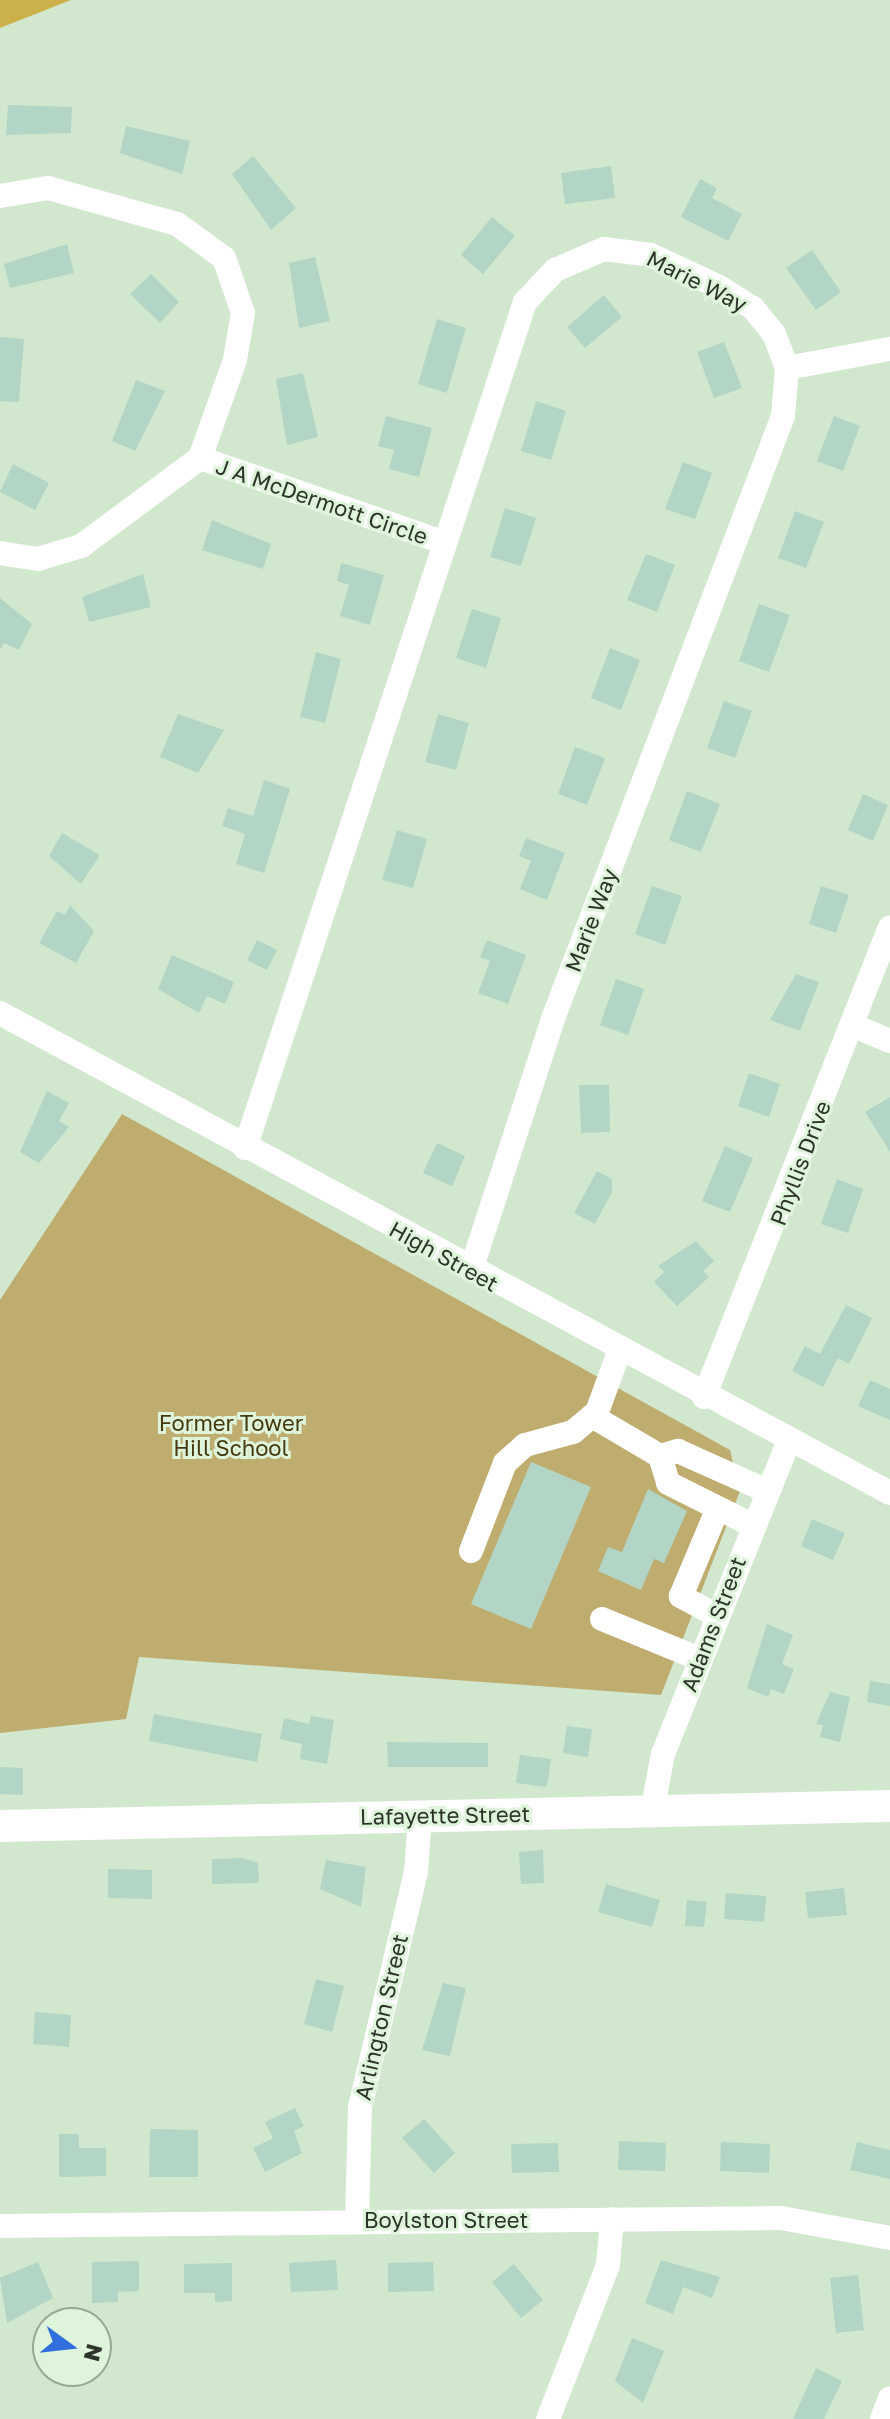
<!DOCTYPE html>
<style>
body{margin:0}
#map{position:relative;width:890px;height:2419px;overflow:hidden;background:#d1e8ce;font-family:"Golos Text",sans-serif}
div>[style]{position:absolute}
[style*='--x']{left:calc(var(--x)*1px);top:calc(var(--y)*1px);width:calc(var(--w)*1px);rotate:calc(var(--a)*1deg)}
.green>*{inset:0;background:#bfad70}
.forest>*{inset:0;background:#ccb04a}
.building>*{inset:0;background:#b3d5c5}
.minor>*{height:24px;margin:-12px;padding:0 12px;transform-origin:12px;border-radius:12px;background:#fff}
.major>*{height:32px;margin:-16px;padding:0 16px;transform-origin:16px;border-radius:16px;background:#fff}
span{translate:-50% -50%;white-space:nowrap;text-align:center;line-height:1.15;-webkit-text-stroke:6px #def5db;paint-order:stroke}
.street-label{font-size:22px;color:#2d352b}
.park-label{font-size:22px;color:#45390e}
.north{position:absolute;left:32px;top:2307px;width:80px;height:80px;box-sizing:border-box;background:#def5db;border:2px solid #97a895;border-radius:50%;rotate:105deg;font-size:22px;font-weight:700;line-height:32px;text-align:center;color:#2d352b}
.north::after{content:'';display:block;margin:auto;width:28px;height:36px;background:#316fdc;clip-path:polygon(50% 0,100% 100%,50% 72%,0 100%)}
</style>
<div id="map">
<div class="green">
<i style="clip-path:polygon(122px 1114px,730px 1450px,740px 1491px,661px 1695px,139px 1657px,126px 1719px,0 1733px,0 1300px)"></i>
</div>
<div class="forest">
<i style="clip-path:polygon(0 0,71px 0,0 28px)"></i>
</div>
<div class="building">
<i style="clip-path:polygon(8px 105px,72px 107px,71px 133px,6px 135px)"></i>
<i style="clip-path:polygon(126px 126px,190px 141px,182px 174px,120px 153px)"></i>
<i style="clip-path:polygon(253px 156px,296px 208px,271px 230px,232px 174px)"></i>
<i style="clip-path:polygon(611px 166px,615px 198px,565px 204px,561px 173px)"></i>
<i style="clip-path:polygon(700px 179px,717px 188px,712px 198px,742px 214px,728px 241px,681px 217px)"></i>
<i style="clip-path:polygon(492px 217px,515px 236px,483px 274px,461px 255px)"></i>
<i style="clip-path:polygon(67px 244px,74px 273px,10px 288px,4px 264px)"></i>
<i style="clip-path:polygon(812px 250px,841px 292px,816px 310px,786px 268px)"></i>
<i style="clip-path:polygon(315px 257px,330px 321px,299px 328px,289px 263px)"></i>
<i style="clip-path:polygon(151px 274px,179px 302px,160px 323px,130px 294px)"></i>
<i style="clip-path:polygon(604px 295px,622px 317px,585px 348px,567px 327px)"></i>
<i style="clip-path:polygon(437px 319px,466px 328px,447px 393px,418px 384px)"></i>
<i style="clip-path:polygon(0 337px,24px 339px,19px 402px,0 401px)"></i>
<i style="clip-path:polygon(724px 342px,742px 388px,714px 398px,697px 352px)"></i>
<i style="clip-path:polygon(303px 373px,318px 437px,287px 445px,276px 379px)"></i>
<i style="clip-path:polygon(136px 380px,165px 391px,135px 451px,112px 441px)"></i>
<i style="clip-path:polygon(536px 401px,566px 411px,551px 460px,521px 451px)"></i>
<i style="clip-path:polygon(386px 416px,432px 428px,419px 477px,389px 469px,394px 450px,378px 446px)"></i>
<i style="clip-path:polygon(834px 416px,860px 426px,843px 471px,817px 461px)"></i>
<i style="clip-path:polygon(683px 462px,712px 473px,695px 519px,665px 509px)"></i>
<i style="clip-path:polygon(13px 464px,49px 483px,35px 510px,0 492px)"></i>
<i style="clip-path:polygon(505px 508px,536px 518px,521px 566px,490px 557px)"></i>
<i style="clip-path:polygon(795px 511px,824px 522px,806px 568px,778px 558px)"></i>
<i style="clip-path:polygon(212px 520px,271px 544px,263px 569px,202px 550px)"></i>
<i style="clip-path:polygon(646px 554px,675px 565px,657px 612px,627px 600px)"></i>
<i style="clip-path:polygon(341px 563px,384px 575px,370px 625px,340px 616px,349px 585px,337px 581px)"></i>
<i style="clip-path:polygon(143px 574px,151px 607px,89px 622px,82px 597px)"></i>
<i style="clip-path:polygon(0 598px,32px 624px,19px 650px,4px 643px,0 650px)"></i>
<i style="clip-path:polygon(759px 604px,790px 615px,769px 672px,739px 661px)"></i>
<i style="clip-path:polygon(472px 609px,501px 618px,486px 668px,456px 658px)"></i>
<i style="clip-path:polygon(610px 648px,640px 660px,621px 710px,591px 698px)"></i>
<i style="clip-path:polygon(316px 652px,341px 659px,325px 723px,300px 717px)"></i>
<i style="clip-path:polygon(724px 701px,752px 711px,735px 758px,707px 748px)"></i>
<i style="clip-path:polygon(178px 714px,224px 730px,198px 773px,160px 757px)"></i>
<i style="clip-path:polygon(438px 714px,469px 723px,456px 770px,425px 762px)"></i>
<i style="clip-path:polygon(575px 747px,605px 758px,587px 805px,558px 794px)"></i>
<i style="clip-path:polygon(264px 780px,290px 789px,264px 873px,236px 864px,245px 834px,222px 826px,228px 808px,253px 816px)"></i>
<i style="clip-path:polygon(687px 791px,720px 804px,701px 852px,669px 840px)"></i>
<i style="clip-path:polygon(863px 794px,888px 805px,873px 841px,848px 830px)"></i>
<i style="clip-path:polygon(397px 830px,427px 839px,413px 888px,382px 880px)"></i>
<i style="clip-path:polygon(62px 833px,100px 855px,81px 884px,49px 856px)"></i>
<i style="clip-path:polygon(526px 838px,565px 853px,547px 900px,520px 889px,531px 861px,519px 856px)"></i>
<i style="clip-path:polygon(652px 886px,682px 896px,665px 945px,635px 934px)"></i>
<i style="clip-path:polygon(821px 886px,849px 895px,836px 933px,809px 924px)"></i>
<i style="clip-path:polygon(70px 905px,94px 931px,76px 963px,39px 943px,57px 911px,65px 915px)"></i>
<i style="clip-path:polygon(257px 940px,277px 950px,267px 970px,247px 960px)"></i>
<i style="clip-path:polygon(487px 940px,526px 955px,508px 1004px,478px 993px,490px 961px,480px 957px)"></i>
<i style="clip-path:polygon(172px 955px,234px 982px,225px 1004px,207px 996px,199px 1013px,158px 989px)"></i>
<i style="clip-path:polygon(796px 974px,819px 982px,800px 1031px,770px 1020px)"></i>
<i style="clip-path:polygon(616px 979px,644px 989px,628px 1035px,600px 1025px)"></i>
<i style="clip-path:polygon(749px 1073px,780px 1084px,769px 1117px,738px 1106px)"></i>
<i style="clip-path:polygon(579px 1085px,609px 1085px,610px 1132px,581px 1133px)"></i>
<i style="clip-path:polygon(47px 1091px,69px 1103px,59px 1121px,69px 1127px,39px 1163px,20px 1152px)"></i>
<i style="clip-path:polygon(890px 1097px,890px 1152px,865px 1112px)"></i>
<i style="clip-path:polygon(437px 1143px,465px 1156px,452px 1186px,423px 1173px)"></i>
<i style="clip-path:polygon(725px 1146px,753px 1158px,730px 1212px,702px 1201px)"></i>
<i style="clip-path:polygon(597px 1171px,612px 1179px,612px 1192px,595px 1224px,574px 1213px)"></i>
<i style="clip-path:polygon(837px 1179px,863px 1189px,848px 1233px,821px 1224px)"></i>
<i style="clip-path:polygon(696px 1241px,714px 1261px,703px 1271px,709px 1277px,677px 1306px,654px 1282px,664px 1272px,658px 1266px)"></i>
<i style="clip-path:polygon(846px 1305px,872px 1318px,849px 1364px,838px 1358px,823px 1387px,792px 1371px,805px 1346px,820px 1354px)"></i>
<i style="clip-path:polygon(870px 1380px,890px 1389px,890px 1420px,858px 1406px)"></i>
<i style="clip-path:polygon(531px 1462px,591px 1487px,531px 1629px,471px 1604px)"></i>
<i style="clip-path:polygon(648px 1489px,687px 1511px,664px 1563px,654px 1559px,641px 1590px,598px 1571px,608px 1547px,622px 1552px)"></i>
<i style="clip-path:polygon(812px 1519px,845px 1533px,833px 1560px,801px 1546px)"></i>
<i style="clip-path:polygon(767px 1624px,793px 1635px,782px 1664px,794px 1669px,784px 1694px,771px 1689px,768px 1697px,747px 1688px)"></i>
<i style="clip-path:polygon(870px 1681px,890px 1684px,890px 1706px,867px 1702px)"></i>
<i style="clip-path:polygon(830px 1692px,850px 1697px,840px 1742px,820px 1737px,823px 1725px,816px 1724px)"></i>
<i style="clip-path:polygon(154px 1714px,262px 1734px,257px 1762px,149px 1741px)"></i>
<i style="clip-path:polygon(311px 1716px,334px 1720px,327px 1764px,300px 1759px,302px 1744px,280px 1739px,284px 1718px,309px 1724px)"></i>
<i style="clip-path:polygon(567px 1726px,592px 1729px,588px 1757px,563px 1753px)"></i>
<i style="clip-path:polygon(387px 1742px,488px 1743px,488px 1767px,388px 1767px)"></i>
<i style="clip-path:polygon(520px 1755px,551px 1759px,547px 1787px,516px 1783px)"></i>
<i style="clip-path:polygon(0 1767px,23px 1768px,23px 1795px,0 1794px)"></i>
<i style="clip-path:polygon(543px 1850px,544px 1883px,521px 1884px,519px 1852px)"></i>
<i style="clip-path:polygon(243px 1858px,258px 1863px,259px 1883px,212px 1884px,212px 1859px)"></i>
<i style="clip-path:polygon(326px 1860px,366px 1867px,361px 1907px,320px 1889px)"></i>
<i style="clip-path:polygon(108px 1869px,152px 1870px,152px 1899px,108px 1898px)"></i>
<i style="clip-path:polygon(606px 1884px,660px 1900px,652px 1927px,598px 1912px)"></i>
<i style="clip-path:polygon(844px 1888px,847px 1915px,808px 1918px,805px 1892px)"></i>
<i style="clip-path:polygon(726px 1893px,766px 1896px,764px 1922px,724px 1919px)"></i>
<i style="clip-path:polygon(687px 1900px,707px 1902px,704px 1927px,685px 1926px)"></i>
<i style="clip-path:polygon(316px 1979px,344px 1986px,332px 2032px,304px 2024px)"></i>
<i style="clip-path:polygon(443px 1983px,466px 1988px,450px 2056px,422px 2050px)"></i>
<i style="clip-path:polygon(35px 2012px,71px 2015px,69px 2047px,33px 2044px)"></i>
<i style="clip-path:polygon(295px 2108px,304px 2126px,294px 2131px,302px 2153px,265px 2172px,253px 2148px,273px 2138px,265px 2122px)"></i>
<i style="clip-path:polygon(424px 2119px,455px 2153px,434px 2173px,402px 2138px)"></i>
<i style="clip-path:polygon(150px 2129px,198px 2130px,198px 2177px,149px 2177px)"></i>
<i style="clip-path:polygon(59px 2134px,79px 2134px,79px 2148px,106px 2148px,106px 2176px,59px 2177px)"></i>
<i style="clip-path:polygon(619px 2141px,666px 2143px,665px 2171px,618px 2170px)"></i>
<i style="clip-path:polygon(721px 2142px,770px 2144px,769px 2173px,720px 2171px)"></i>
<i style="clip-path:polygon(857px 2142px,890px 2150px,890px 2179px,850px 2170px)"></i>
<i style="clip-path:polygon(558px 2143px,559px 2172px,512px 2173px,511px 2144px)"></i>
<i style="clip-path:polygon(336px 2260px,338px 2290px,291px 2292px,289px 2263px)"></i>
<i style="clip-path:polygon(661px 2260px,720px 2277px,712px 2298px,683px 2287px,673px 2314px,645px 2303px)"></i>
<i style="clip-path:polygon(139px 2261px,139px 2291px,118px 2292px,118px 2302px,92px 2303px,92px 2262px)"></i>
<i style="clip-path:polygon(38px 2262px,53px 2298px,7px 2323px,0 2278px)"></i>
<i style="clip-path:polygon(433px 2262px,434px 2291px,388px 2292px,388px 2263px)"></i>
<i style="clip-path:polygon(232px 2263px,232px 2301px,215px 2302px,215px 2293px,184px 2293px,184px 2264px)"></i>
<i style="clip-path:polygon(514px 2264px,543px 2300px,521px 2318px,492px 2282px)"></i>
<i style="clip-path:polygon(858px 2275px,864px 2330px,836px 2333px,830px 2278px)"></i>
<i style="clip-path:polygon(632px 2338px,664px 2351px,643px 2403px,615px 2381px)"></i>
<i style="clip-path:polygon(816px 2368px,842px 2381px,824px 2419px,793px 2419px)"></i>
</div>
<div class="minor">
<i style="--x:0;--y:196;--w:49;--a:-9.5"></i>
<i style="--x:48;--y:188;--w:134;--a:15.6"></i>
<i style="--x:177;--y:224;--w:58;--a:35.9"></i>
<i style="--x:224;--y:258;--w:58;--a:70.9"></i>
<i style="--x:243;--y:313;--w:48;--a:99.7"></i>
<i style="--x:235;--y:360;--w:104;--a:109.7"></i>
<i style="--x:200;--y:458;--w:148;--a:143.5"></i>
<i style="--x:81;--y:546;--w:45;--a:163.2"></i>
<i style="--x:38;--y:559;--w:38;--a:-171"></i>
<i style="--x:787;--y:368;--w:105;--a:-10.5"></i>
<i style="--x:200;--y:458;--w:259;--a:19.1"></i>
<i style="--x:0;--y:1013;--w:1011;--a:28.34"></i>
<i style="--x:852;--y:1025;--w:41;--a:22.8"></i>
<i style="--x:245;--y:1148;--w:891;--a:-71.69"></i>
<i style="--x:525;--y:302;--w:44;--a:-46.8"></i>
<i style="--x:555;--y:270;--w:53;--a:-23.2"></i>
<i style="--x:604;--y:249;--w:47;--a:7.3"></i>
<i style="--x:651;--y:255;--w:75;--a:25.2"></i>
<i style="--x:719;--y:287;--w:40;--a:32"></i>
<i style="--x:753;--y:308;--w:33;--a:51"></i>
<i style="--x:774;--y:334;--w:36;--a:69"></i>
<i style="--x:787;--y:368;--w:48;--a:94.8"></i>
<i style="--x:783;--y:416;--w:642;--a:110.89"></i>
<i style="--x:554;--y:1016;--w:267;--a:108.1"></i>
<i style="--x:704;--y:1397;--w:505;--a:-68.41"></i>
<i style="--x:592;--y:1416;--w:79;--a:30.5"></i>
<i style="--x:660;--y:1456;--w:19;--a:-16"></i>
<i style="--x:678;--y:1451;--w:98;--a:24.2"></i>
<i style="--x:660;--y:1456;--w:28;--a:73"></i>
<i style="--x:668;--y:1483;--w:94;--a:26.6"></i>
<i style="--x:471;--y:1551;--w:94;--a:-68.9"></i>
<i style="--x:505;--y:1463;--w:27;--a:-42"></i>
<i style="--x:525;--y:1445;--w:50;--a:-15.2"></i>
<i style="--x:573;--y:1432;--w:31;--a:-40"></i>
<i style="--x:597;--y:1412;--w:64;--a:-69.9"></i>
<i style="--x:716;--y:1615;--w:40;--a:-152"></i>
<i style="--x:681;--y:1596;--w:95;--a:-67.2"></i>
<i style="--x:602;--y:1619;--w:106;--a:22.2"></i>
<i style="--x:652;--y:1812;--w:59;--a:-79.3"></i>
<i style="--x:663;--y:1754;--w:337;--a:-68.1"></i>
<i style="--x:357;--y:2221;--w:114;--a:-88.5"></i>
<i style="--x:360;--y:2107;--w:242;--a:-76.6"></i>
<i style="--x:416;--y:1872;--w:57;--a:-86"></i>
<i style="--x:0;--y:2226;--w:781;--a:-0.59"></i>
<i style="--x:781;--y:2218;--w:111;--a:10.4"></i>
<i style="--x:548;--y:2419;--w:165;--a:-68.7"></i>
<i style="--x:608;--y:2265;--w:46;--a:-85"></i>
<i style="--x:882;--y:2419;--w:22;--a:-69"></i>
</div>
<div class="major">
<i style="--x:0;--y:1826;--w:890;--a:-1.29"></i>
</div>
<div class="street-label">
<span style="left:697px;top:281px;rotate:27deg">Marie Way</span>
<span style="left:322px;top:501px;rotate:19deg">J A McDermott Circle</span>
<span style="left:591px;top:920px;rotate:-69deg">Marie Way</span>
<span style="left:800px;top:1163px;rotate:-69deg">Phyllis Drive</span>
<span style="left:444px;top:1256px;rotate:29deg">High Street</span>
<span style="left:713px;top:1624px;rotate:-69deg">Adams Street</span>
<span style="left:445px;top:1815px;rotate:-1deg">Lafayette Street</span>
<span style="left:381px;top:2017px;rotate:-77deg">Arlington Street</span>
<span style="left:446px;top:2220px">Boylston Street</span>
</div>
<div class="park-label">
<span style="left:231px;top:1435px">Former Tower<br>Hill School</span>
</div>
<div class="north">N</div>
</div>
